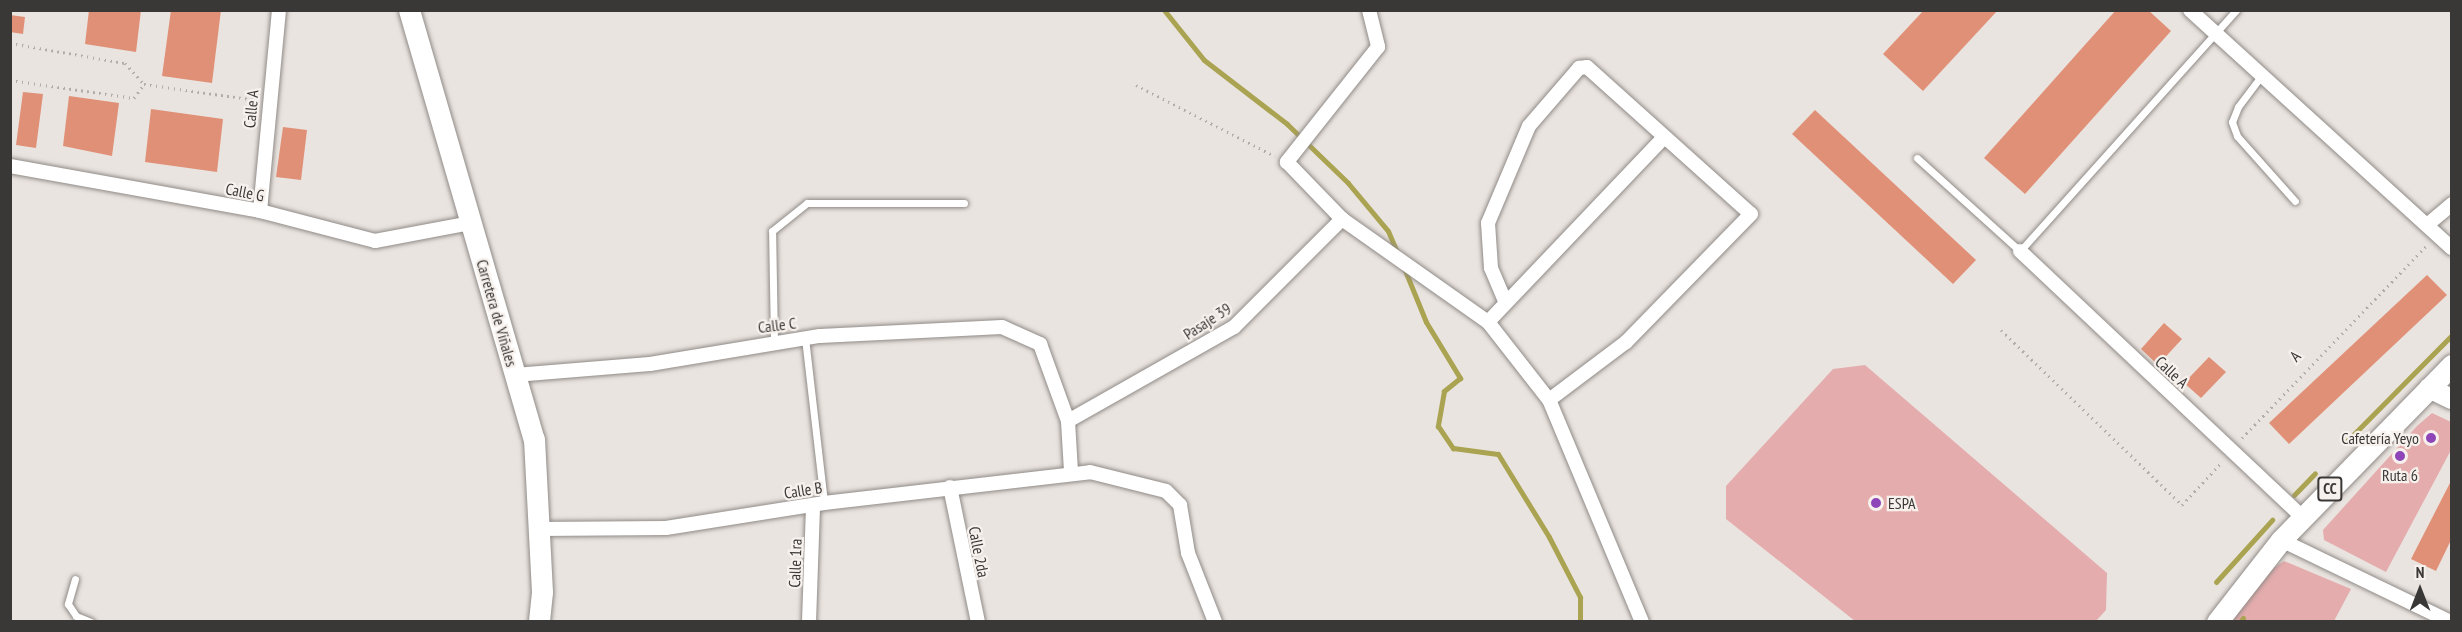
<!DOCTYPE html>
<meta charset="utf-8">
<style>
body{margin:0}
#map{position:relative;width:2462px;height:632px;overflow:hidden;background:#eae4e0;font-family:"PT Sans Narrow",sans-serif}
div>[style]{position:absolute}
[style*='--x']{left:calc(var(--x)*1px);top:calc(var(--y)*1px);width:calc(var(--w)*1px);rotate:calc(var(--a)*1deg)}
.green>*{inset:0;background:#e4acad}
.stream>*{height:5px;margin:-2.5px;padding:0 2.5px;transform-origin:2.5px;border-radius:2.5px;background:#aaa351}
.building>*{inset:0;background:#e09076}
.path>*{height:3px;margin-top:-1.5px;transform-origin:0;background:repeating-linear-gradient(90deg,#b2adaa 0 1.5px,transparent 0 6px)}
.roads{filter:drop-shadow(0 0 2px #908b87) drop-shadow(0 0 2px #908b87)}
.lane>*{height:7px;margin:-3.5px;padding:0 3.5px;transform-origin:3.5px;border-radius:3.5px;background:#fff}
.street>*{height:14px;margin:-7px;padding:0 7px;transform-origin:7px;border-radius:7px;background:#fff}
.secondary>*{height:20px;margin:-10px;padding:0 10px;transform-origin:10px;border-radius:10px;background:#fff}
.primary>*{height:21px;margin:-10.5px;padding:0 10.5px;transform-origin:10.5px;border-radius:10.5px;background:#fff}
.dots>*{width:16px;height:16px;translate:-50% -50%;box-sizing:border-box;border:3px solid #f7f1ed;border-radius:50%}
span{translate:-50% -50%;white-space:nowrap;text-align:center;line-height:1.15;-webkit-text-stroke:4.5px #f7f1ed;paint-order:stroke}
.shield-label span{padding:2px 4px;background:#f7f1ed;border:2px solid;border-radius:4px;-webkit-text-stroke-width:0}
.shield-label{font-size:15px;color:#3a3836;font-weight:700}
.street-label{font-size:16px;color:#3a3836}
.poi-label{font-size:16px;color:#3a3836}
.right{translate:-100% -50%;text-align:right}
.left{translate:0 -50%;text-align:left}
.frame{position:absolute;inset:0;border:12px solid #3a3836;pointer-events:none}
.north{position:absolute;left:2390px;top:560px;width:60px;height:60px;-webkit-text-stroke:4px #f7f1ed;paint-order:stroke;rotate:0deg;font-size:16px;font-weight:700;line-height:24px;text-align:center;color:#3a3836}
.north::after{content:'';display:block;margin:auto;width:21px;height:27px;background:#3a3836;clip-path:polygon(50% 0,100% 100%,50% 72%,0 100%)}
</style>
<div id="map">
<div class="green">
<i style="clip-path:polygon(1865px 365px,2107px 573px,2106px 610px,2096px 621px,1855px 621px,1726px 519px,1726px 486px,1833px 369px)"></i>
<i style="clip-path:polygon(2432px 413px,2451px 422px,2451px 450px,2386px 572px,2324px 540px,2323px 530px,2417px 426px)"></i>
<i style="clip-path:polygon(2284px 561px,2351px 589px,2334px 621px,2230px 622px,2274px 568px)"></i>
</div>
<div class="stream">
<i style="--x:1164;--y:10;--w:64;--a:51.3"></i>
<i style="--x:1204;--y:60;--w:105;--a:37.6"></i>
<i style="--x:1287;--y:124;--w:85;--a:44"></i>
<i style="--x:1348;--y:183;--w:62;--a:50.2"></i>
<i style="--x:1388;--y:231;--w:25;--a:67"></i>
<i style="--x:1404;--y:268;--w:58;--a:67.8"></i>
<i style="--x:1426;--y:322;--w:66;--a:58.7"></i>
<i style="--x:1460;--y:378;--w:21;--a:141"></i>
<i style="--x:1444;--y:391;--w:36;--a:100"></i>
<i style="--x:1438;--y:426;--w:27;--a:56"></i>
<i style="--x:1453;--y:448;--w:45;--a:7.6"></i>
<i style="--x:1498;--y:454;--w:97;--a:58.4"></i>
<i style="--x:1549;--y:537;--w:68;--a:62.7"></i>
<i style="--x:1580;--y:597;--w:25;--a:90"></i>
<i style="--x:2346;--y:442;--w:151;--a:-45.3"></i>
<i style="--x:2294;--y:495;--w:30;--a:-46"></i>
<i style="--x:2216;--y:582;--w:84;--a:-47.9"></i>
<i style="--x:2240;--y:622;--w:5;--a:-53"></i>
</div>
<div class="building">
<i style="clip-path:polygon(89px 10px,141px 10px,136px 52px,85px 44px)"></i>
<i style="clip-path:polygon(171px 10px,221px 10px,212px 83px,162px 76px)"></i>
<i style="clip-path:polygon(1924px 10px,1998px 10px,1923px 91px,1883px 54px)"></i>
<i style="clip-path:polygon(2116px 10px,2148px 10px,2171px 31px,2025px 194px,1984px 158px)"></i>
<i style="clip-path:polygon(10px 15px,25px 17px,23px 34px,10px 32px)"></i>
<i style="clip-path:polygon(23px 92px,43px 94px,36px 148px,16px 145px)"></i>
<i style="clip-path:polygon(69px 96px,119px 103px,112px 156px,63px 146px)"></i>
<i style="clip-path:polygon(151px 109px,223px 119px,217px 172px,145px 162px)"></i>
<i style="clip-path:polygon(1815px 110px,1976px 260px,1953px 284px,1792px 134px)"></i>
<i style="clip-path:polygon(283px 127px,307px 130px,301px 180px,276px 177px)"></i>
<i style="clip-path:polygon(2427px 275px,2447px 295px,2289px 444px,2269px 423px)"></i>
<i style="clip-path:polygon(2164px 323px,2182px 339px,2158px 365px,2141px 349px)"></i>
<i style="clip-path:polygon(2209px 357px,2226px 372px,2201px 398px,2184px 383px)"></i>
<i style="clip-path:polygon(2451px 481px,2451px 540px,2436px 571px,2411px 559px)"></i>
</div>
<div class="path">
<i style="--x:10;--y:43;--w:117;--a:9.9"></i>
<i style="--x:125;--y:63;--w:28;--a:48"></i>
<i style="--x:10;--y:80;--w:125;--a:8.3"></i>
<i style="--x:134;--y:98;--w:17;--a:-54"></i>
<i style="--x:144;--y:84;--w:114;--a:8.1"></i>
<i style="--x:1136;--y:85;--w:156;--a:27.1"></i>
<i style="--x:2001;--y:330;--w:252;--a:44"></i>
<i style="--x:2182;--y:505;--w:59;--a:-47.1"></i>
<i style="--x:2242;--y:438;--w:269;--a:-46.2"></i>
</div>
<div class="roads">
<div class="lane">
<i style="--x:2262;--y:75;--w:40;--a:127"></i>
<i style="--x:2238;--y:107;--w:16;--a:112"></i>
<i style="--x:2232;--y:122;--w:15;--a:70"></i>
<i style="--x:2237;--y:136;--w:87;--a:48.3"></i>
<i style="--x:1917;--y:158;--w:139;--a:42.1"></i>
<i style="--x:2020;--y:251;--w:324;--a:-48.1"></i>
<i style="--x:805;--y:338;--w:166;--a:83.4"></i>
<i style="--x:774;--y:341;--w:110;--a:-91"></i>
<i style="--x:772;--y:231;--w:45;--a:-38.7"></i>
<i style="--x:807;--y:203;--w:157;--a:0"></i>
<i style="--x:75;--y:579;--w:26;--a:106"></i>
<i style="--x:68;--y:604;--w:14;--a:56"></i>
<i style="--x:76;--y:616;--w:16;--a:22"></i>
</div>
<div class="street">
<i style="--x:1369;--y:10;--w:38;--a:76"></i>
<i style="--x:1378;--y:47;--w:147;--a:128.4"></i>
<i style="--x:1287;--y:162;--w:79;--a:46"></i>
<i style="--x:1342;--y:219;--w:179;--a:35.2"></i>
<i style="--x:2190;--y:10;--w:354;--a:42.3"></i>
<i style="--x:10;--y:166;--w:254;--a:10.2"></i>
<i style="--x:260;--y:211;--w:119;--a:14.6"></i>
<i style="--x:375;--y:241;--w:98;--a:-10.6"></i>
<i style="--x:260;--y:211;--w:202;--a:-84.6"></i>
<i style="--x:2427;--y:225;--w:33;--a:-40"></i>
<i style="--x:2020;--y:251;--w:388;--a:43.3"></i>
<i style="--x:1505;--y:301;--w:36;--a:-113"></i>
<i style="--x:1491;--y:268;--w:45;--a:-93.8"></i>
<i style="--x:1488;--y:223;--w:105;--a:-67.1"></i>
<i style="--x:1529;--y:126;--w:77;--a:-49.2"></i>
<i style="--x:1579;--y:68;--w:8;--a:-7"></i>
<i style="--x:1587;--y:67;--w:220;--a:41.9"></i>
<i style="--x:1751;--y:214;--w:179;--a:134.3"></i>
<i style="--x:1626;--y:342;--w:96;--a:143"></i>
<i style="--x:515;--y:375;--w:135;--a:-4.7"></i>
<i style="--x:650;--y:364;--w:172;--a:-9.4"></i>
<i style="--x:820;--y:336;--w:182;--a:-2.8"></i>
<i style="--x:1002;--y:327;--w:42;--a:24.1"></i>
<i style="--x:1040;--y:344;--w:82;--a:70"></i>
<i style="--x:1068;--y:421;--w:50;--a:86.6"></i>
<i style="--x:1068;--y:421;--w:191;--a:-29.5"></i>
<i style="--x:1234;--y:327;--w:153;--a:-45"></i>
<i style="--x:950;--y:487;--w:138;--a:78.3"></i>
<i style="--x:539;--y:529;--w:127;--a:-0.5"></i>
<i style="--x:666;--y:528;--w:160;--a:-9"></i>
<i style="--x:824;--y:503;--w:268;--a:-6.6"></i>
<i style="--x:1090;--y:472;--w:78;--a:14"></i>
<i style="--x:1166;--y:491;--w:20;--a:45"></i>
<i style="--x:1180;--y:505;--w:49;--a:80.5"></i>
<i style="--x:1188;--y:553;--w:74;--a:68.6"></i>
<i style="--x:2281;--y:540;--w:189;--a:25.8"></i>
<i style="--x:809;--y:622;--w:117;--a:-88"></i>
<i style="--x:1642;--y:622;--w:241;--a:-112.7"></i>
<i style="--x:1549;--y:400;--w:99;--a:-128"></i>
<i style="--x:1488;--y:322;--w:254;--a:-46.4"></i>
</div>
<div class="secondary">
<i style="--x:2429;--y:388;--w:25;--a:26"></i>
</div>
<div class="primary">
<i style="--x:409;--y:10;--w:447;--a:73.8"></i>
<i style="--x:534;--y:439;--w:153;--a:87"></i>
<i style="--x:542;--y:592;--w:30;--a:96"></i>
<i style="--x:2217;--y:622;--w:104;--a:-52"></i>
<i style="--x:2281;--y:540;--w:245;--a:-45.7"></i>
</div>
</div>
<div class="dots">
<i style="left:2431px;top:438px;background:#8e45b7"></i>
<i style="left:2400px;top:456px;background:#8e45b7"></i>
<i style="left:1876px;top:503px;background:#8e45b7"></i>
</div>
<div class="shield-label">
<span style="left:2330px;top:489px">CC</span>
</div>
<div class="street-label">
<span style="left:251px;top:109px;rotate:-85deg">Calle A</span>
<span style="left:245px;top:192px;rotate:11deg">Calle G</span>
<span style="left:497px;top:313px;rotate:74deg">Carretera de Viñales</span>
<span style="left:1207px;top:321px;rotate:-33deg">Pasaje 39</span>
<span style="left:777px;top:325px;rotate:-7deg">Calle C</span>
<span style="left:2295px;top:356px;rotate:-46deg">A</span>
<span style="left:2172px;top:372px;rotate:43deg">Calle A</span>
<span style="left:803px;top:490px;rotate:-9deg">Calle B</span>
<span style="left:979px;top:552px;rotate:79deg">Calle 2da</span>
<span style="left:795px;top:563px;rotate:-88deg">Calle 1ra</span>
</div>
<div class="poi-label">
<span class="right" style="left:2419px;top:438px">Cafetería Yeyo</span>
<span style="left:2400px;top:475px">Ruta 6</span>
<span class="left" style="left:1888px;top:503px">ESPA</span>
</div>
<div class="frame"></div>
<div class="north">N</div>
</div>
